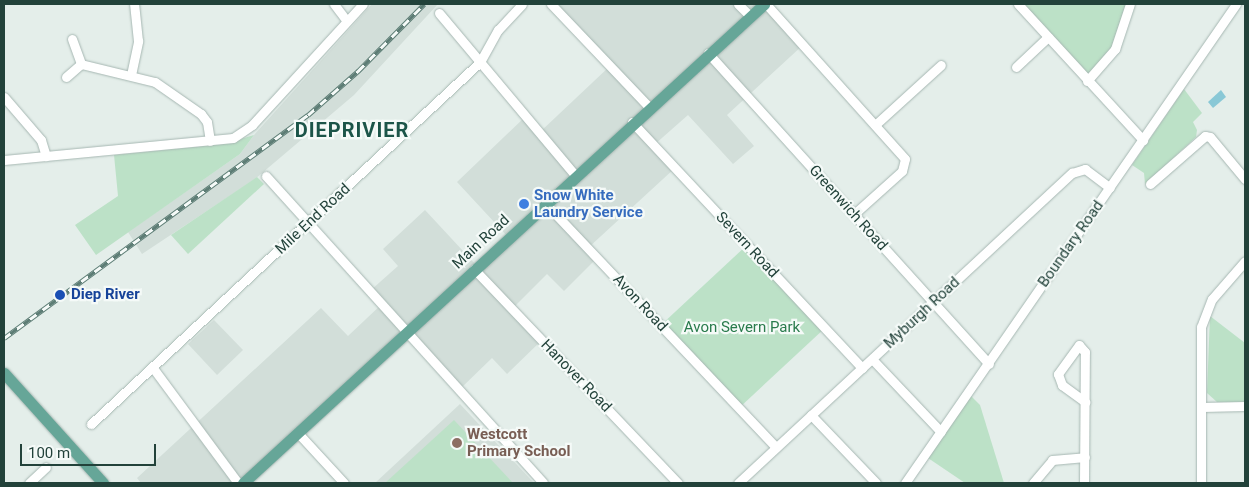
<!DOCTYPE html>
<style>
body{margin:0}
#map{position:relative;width:1249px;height:487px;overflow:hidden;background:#e4eeea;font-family:Roboto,sans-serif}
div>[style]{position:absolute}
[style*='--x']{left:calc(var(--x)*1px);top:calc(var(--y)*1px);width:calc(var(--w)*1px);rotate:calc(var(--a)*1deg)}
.built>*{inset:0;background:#d2ded9}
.green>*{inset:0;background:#bce1c7}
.water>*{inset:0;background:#89c8d6}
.roads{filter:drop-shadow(0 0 1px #a6b7b2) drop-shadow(0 0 1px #a6b7b2)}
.minor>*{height:9px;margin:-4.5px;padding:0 4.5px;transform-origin:4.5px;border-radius:4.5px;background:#fff}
.major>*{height:11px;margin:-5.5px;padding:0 5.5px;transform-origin:5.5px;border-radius:5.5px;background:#66a698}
.rail>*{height:4.5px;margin-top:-2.25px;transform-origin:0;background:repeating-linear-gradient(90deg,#f5faf8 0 8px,#5d7d75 0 16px);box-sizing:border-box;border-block:1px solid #5d7d75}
.dots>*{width:14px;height:14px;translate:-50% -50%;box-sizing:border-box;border:2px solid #f5faf8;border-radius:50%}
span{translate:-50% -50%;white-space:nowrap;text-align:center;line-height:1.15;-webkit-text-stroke:4.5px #f5faf8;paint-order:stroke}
.shop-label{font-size:15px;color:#366cbe;font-weight:700}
.left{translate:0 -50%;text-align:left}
.street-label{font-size:15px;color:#22423a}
.transit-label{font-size:15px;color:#164399;font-weight:700}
.park-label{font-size:15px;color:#297b4c}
.education-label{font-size:15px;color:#785e54;font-weight:700}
.district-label{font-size:20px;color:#1c5549;font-weight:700;letter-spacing:1px}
.frame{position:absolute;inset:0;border:5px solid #22423a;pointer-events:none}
.scale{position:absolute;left:20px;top:444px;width:136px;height:22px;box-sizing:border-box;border:2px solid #22423a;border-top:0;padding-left:6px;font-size:15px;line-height:18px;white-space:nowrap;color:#22423a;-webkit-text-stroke:4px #f5faf8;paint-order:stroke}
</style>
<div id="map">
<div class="built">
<i style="clip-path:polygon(372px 4px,438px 4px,354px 95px,301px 140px,255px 179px,142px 254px,128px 232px,240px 154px,254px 135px)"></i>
<i style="clip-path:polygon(551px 4px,766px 4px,803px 45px,727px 115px,754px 146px,733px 164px,688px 115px,654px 145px,675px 168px,588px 248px,597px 258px,564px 291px,547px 274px,512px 309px,542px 340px,507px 374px,492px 358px,458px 391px,406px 332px,243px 483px,141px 483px,137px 478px,321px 308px,348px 336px,383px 303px,371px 290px,398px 266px,383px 249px,425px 210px,477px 266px,508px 237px,457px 182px,526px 116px,540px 132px,610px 66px)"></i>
<i style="clip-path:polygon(214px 320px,243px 350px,217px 375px,188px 344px)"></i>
<i style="clip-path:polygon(460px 404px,534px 483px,375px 483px)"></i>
</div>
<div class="green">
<i style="clip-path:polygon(1018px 4px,1130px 4px,1119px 39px,1087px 81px)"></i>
<i style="clip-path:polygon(1184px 89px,1202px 113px,1193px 122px,1197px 130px,1196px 137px,1145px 184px,1144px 173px,1132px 165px)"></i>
<i style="clip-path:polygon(254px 135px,240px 154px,96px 255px,75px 225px,118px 196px,114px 155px,224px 144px)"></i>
<i style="clip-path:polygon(257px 177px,264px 184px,188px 254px,171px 235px)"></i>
<i style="clip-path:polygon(747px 245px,825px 328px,739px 408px,661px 325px)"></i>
<i style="clip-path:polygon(1210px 316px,1245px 343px,1245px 402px,1217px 402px,1207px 393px)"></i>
<i style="clip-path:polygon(971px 396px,980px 405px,1004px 483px,965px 483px,928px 458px)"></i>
<i style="clip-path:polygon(454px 420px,513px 483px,385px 483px)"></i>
</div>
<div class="water">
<i style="clip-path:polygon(1221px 90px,1226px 97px,1213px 108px,1208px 102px)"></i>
</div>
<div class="roads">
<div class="minor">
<i style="--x:334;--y:4;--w:21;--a:53"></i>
<i style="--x:551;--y:4;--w:142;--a:46.4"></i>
<i style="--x:738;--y:4;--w:17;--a:45"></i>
<i style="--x:766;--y:4;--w:208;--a:48.1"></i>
<i style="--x:905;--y:159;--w:12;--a:104"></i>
<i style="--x:902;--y:171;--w:64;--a:138.1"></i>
<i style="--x:1018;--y:4;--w:185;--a:47.4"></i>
<i style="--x:439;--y:13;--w:212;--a:50"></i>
<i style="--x:72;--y:39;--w:27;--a:70"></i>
<i style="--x:708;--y:53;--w:419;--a:47.9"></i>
<i style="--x:1016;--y:67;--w:44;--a:-43.2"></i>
<i style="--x:131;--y:75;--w:35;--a:-78"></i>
<i style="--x:138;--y:41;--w:37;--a:-96"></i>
<i style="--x:66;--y:77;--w:20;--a:-41"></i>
<i style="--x:81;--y:64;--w:76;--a:13.7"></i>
<i style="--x:155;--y:82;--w:56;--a:34.8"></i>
<i style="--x:201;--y:114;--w:10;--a:53"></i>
<i style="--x:207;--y:122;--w:19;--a:81"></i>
<i style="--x:1087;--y:81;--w:43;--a:-48.8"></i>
<i style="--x:1115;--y:49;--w:47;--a:-71.6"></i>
<i style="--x:4;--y:97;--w:57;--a:49.3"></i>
<i style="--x:41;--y:140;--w:17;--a:73"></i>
<i style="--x:632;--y:122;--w:337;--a:46.9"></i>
<i style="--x:875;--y:125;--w:89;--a:-42.3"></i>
<i style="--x:4;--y:160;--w:230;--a:-5.5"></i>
<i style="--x:233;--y:138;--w:23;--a:-34"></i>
<i style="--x:252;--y:125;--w:164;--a:-47.5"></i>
<i style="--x:266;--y:176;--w:413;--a:47.9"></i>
<i style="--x:1150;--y:184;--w:73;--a:-41.1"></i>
<i style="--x:1205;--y:136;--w:5;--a:11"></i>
<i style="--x:1210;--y:137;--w:55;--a:50.2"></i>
<i style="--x:545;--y:203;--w:336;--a:46.6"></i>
<i style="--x:474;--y:269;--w:296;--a:46.4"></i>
<i style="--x:872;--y:359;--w:100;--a:46.6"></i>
<i style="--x:153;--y:368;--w:143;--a:53.5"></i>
<i style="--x:1202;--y:407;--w:43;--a:-1.3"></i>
<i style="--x:811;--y:415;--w:94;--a:46.3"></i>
<i style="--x:91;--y:424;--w:531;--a:-42.94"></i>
<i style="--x:480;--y:62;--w:37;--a:-61"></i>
<i style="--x:498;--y:30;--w:35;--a:-47"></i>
<i style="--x:298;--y:433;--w:68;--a:47.4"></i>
<i style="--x:29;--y:483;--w:23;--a:-43"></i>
<i style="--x:738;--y:483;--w:456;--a:-42.9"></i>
<i style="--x:1072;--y:173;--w:14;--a:-17"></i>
<i style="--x:1085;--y:169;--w:31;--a:37"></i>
<i style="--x:905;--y:483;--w:582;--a:-55.35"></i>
<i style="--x:1033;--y:483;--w:30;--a:-50"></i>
<i style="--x:1052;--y:460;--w:33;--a:-5"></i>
<i style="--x:1084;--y:483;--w:131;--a:-89.6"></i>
<i style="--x:1085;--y:352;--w:9;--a:-131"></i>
<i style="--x:1079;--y:345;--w:36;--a:126"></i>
<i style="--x:1058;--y:374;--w:12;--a:70"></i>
<i style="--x:1062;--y:385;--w:29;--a:36"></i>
<i style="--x:1201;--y:483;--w:156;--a:-90"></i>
<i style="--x:1201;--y:327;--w:30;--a:-69"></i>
<i style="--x:1212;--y:299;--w:50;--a:-49"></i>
</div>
<div class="major">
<i style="--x:4;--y:373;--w:148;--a:48"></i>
<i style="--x:243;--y:483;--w:708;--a:-42.59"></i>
</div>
</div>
<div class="rail">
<i style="--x:4;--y:338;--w:377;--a:-36.3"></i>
<i style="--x:308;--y:115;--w:67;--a:-41.3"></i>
<i style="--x:358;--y:71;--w:94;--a:-45.4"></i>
</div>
<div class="dots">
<i style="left:524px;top:204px;background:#3f7fe0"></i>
<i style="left:60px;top:295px;background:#1a4fb4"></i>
<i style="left:457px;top:443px;background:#8d6e63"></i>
</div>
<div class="shop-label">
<span class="left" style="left:534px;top:204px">Snow White<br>Laundry Service</span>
</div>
<div class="street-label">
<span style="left:848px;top:208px;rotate:48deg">Greenwich Road</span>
<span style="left:313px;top:219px;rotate:-43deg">Mile End Road</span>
<span style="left:481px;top:242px;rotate:-43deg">Main Road</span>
<span style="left:1071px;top:244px;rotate:-55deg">Boundary Road</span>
<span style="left:747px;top:245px;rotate:47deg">Severn Road</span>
<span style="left:640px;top:303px;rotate:47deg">Avon Road</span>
<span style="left:922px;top:313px;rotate:-43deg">Myburgh Road</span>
<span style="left:576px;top:376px;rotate:46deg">Hanover Road</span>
</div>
<div class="transit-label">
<span class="left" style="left:71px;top:295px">Diep River</span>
</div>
<div class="park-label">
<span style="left:742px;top:328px">Avon Severn Park</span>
</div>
<div class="education-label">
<span class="left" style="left:467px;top:443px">Westcott<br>Primary School</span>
</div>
<div class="district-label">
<span style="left:352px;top:130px">DIEPRIVIER</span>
</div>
<div class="frame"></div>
<div class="scale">100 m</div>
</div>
